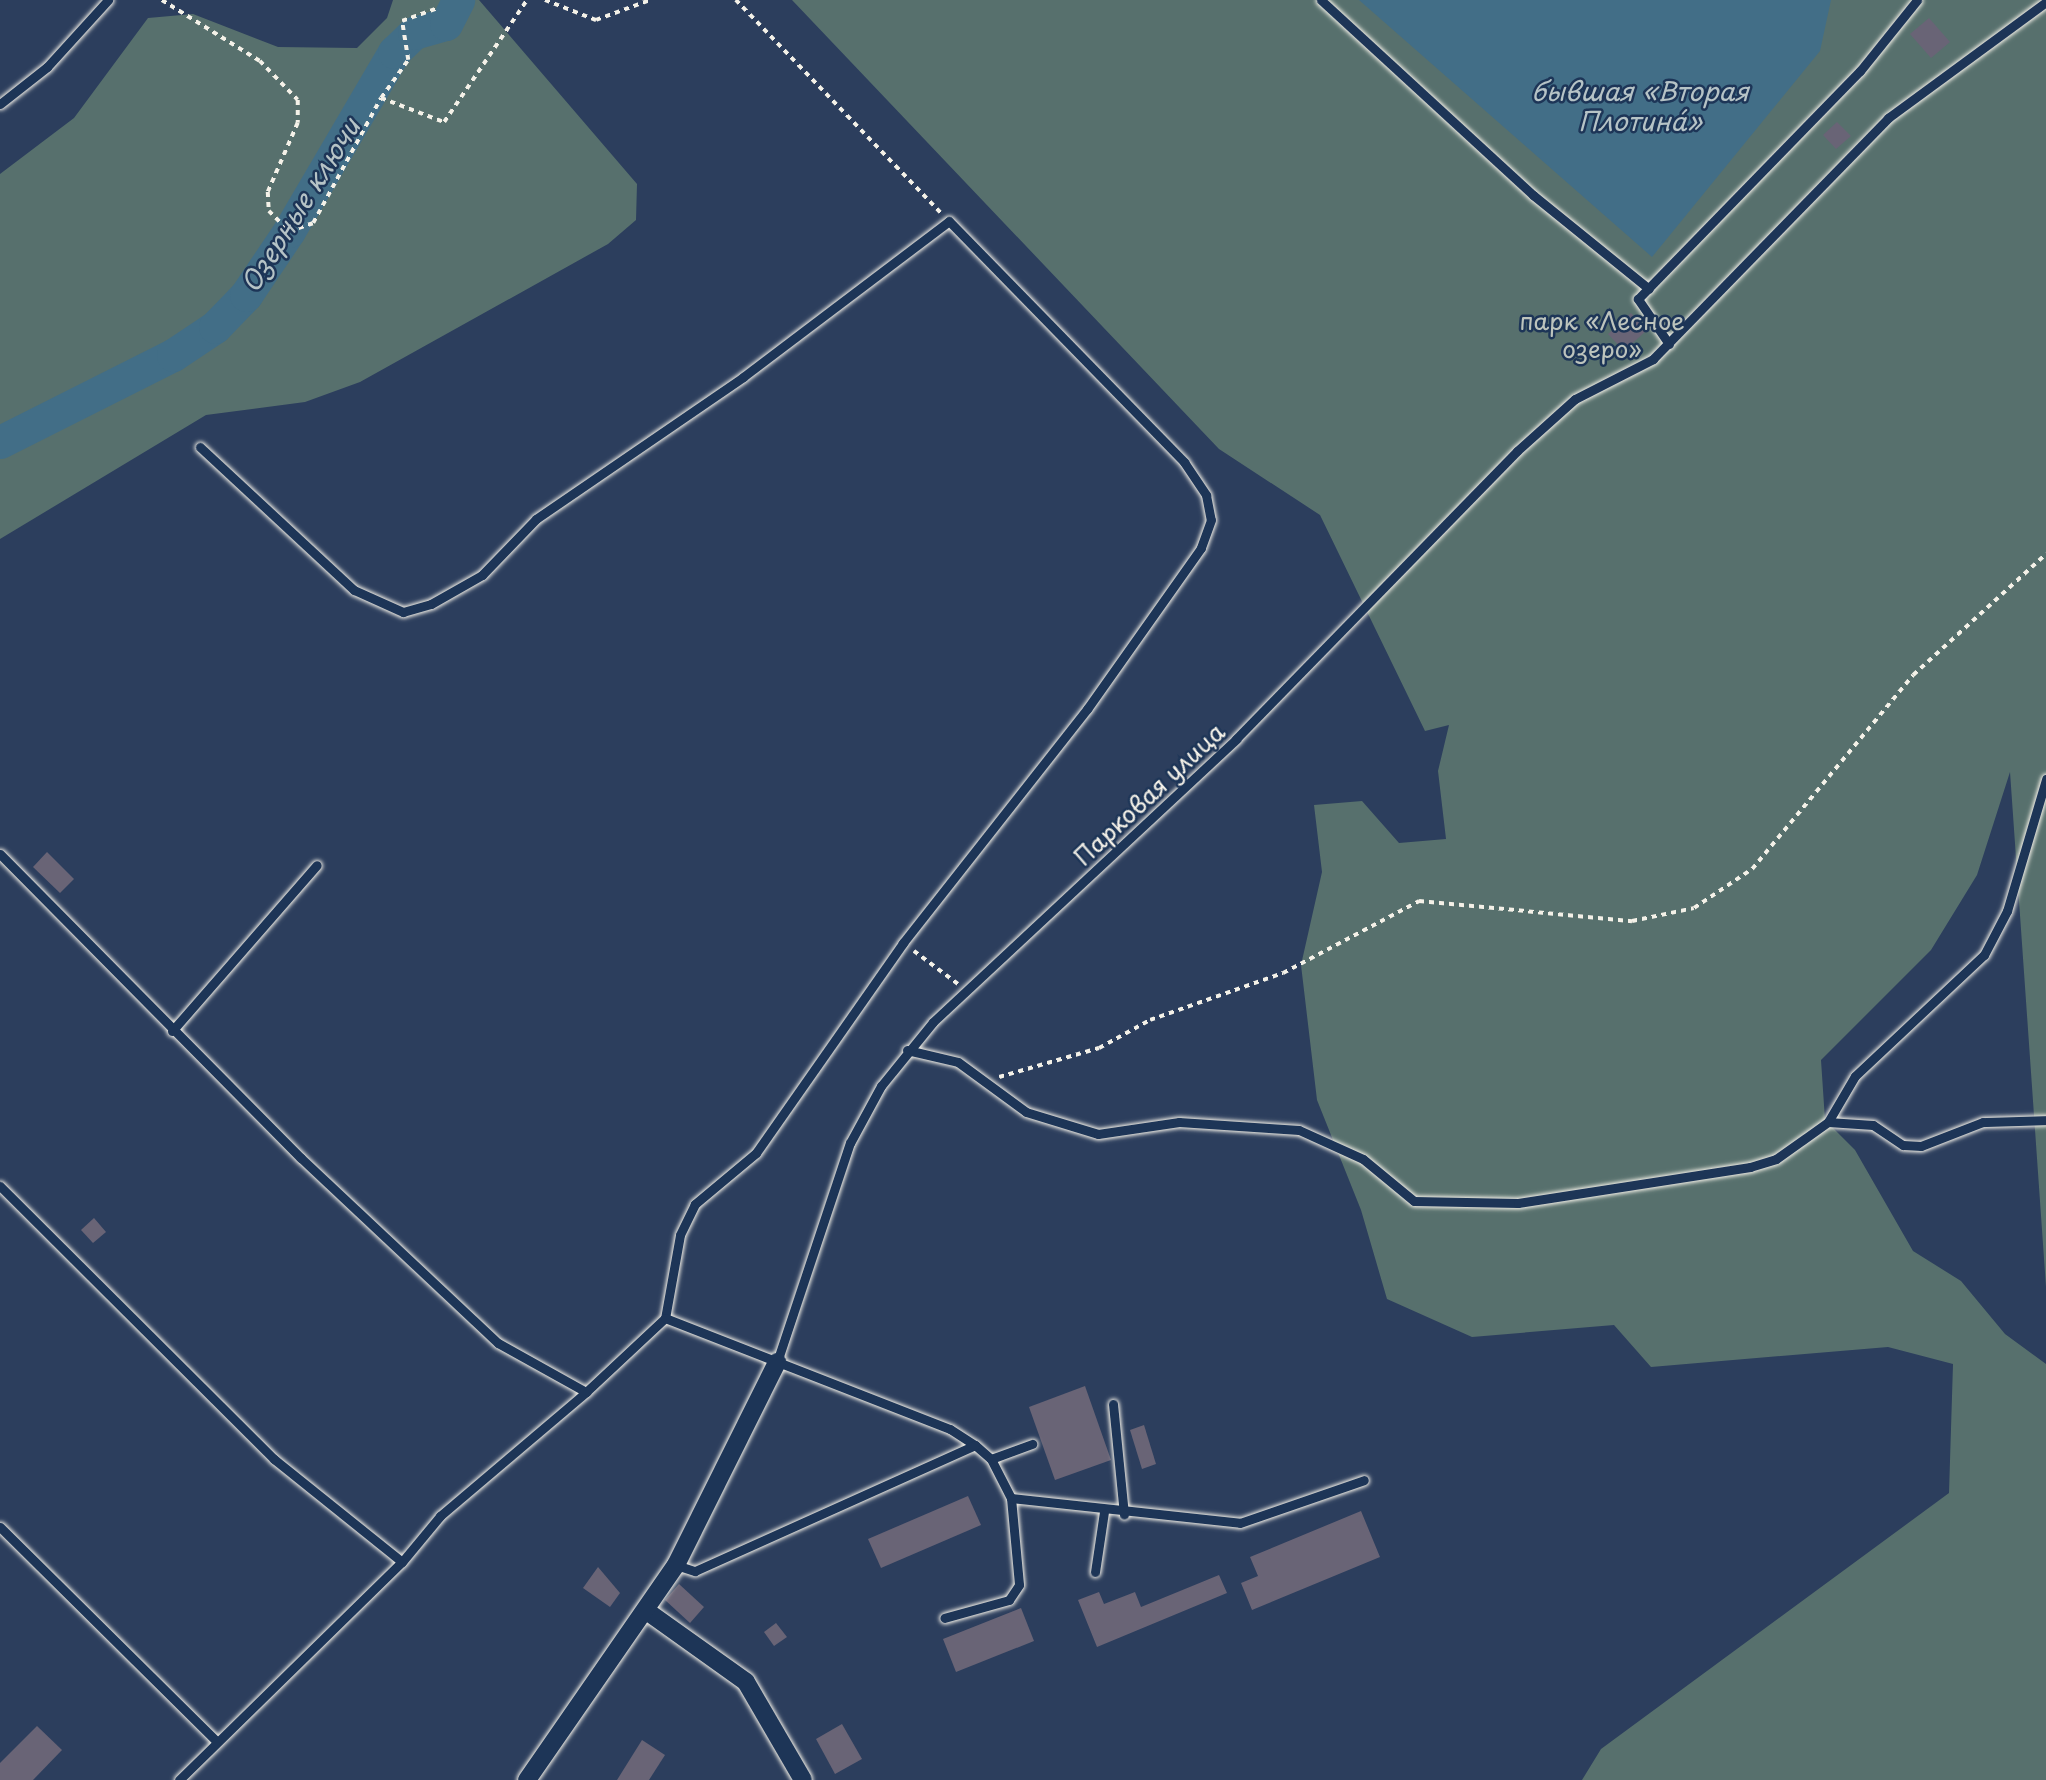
<!DOCTYPE html>
<meta charset="utf-8">
<style>
body{margin:0}
#map{position:relative;width:2046px;height:1780px;overflow:hidden;background:#2c3e5d;font-family:"Playpen Sans",sans-serif}
div>[style]{position:absolute}
[style*='--x']{left:calc(var(--x)*1px);top:calc(var(--y)*1px);width:calc(var(--w)*1px);rotate:calc(var(--a)*1deg)}
.green>*{inset:0;background:#57706d}
.water>*{inset:0;background:#426e87}
.river>*{height:33px;margin:-16.5px;padding:0 16.5px;transform-origin:16.5px;border-radius:16.5px;background:#426e87}
.building>*{inset:0;background:#696476}
.path>*{height:3.5px;margin-top:-1.75px;transform-origin:0;background:repeating-linear-gradient(90deg,#f4f1e8 0 5px,transparent 0 10px)}
.roads{filter:drop-shadow(0 0 2px #f4f1e8) drop-shadow(0 0 2px #f4f1e8)}
.service>*{height:9px;margin:-4.5px;padding:0 4.5px;transform-origin:4.5px;border-radius:4.5px;background:#1d3557}
.minor>*{height:18px;margin:-9px;padding:0 9px;transform-origin:9px;border-radius:9px;background:#1d3557}
span{translate:-50% -50%;white-space:nowrap;text-align:center;line-height:1.15;-webkit-text-stroke:5px #1d3557;paint-order:stroke}
.park-label{font-size:24px;color:#bdc4bd}
.street-label{font-size:24px;color:#f4f1e8}
.water-label{font-size:26px;color:#b6c3c6;font-style:italic}
</style>
<div id="map">
<div class="green">
<i style="clip-path:polygon(393px 0,479px 0,637px 184px,636px 220px,608px 244px,360px 382px,305px 402px,206px 415px,0 539px,0 174px,74px 118px,148px 18px,193px 14px,278px 47px,357px 48px,387px 18px)"></i>
<i style="clip-path:polygon(792px 0,2046px 0,2046px 1287px,2010px 772px,1977px 875px,1931px 950px,1821px 1060px,1825px 1120px,1855px 1150px,1913px 1251px,1961px 1281px,2005px 1334px,2046px 1364px,2046px 1780px,1582px 1780px,1601px 1749px,1949px 1493px,1953px 1364px,1888px 1347px,1651px 1367px,1614px 1325px,1472px 1337px,1387px 1299px,1361px 1210px,1317px 1100px,1301px 965px,1322px 872px,1314px 805px,1362px 801px,1399px 843px,1446px 839px,1438px 771px,1449px 725px,1425px 731px,1320px 515px,1219px 449px)"></i>
</div>
<div class="water">
<i style="clip-path:polygon(1359px 0,1831px 0,1820px 51px,1652px 257px)"></i>
</div>
<div class="river">
<i style="--x:0;--y:442;--w:194;--a:-26.7"></i>
<i style="--x:173;--y:355;--w:50;--a:-33.7"></i>
<i style="--x:215;--y:327;--w:45;--a:-45.9"></i>
<i style="--x:246;--y:295;--w:77;--a:-56.1"></i>
<i style="--x:289;--y:231;--w:208;--a:-59.6"></i>
<i style="--x:394;--y:52;--w:28;--a:-44"></i>
<i style="--x:414;--y:33;--w:33;--a:-16"></i>
<i style="--x:446;--y:24;--w:27;--a:-63"></i>
</div>
<div class="building">
<i style="clip-path:polygon(1929px 18px,1950px 42px,1931px 58px,1910px 34px)"></i>
<i style="clip-path:polygon(1837px 122px,1851px 136px,1836px 149px,1823px 135px)"></i>
<i style="clip-path:polygon(1631px 313px,1647px 330px,1624px 351px,1608px 334px)"></i>
<i style="clip-path:polygon(47px 852px,74px 879px,60px 893px,33px 867px)"></i>
<i style="clip-path:polygon(94px 1218px,106px 1232px,93px 1243px,81px 1230px)"></i>
<i style="clip-path:polygon(1085px 1386px,1111px 1460px,1055px 1480px,1029px 1407px)"></i>
<i style="clip-path:polygon(1144px 1425px,1156px 1464px,1142px 1469px,1130px 1430px)"></i>
<i style="clip-path:polygon(968px 1496px,981px 1525px,881px 1568px,868px 1539px)"></i>
<i style="clip-path:polygon(1361px 1511px,1380px 1557px,1252px 1610px,1241px 1583px,1258px 1576px,1250px 1557px)"></i>
<i style="clip-path:polygon(598px 1567px,620px 1593px,610px 1607px,583px 1588px)"></i>
<i style="clip-path:polygon(1219px 1575px,1227px 1593px,1097px 1647px,1078px 1600px,1099px 1592px,1104px 1604px,1135px 1592px,1141px 1607px)"></i>
<i style="clip-path:polygon(679px 1584px,704px 1607px,690px 1623px,665px 1600px)"></i>
<i style="clip-path:polygon(1021px 1608px,1034px 1641px,956px 1672px,943px 1639px)"></i>
<i style="clip-path:polygon(776px 1623px,787px 1637px,774px 1646px,764px 1632px)"></i>
<i style="clip-path:polygon(842px 1724px,862px 1759px,835px 1774px,816px 1739px)"></i>
<i style="clip-path:polygon(37px 1726px,62px 1750px,33px 1780px,0 1780px,0 1763px)"></i>
<i style="clip-path:polygon(642px 1740px,665px 1755px,649px 1780px,617px 1780px)"></i>
</div>
<div class="path">
<i style="--x:162;--y:0;--w:115;--a:31.9"></i>
<i style="--x:260;--y:61;--w:54;--a:45.7"></i>
<i style="--x:298;--y:100;--w:23;--a:90"></i>
<i style="--x:298;--y:123;--w:75;--a:113.5"></i>
<i style="--x:268;--y:192;--w:19;--a:87"></i>
<i style="--x:269;--y:211;--w:28;--a:45"></i>
<i style="--x:289;--y:231;--w:25;--a:-18"></i>
<i style="--x:313;--y:223;--w:142;--a:-61.5"></i>
<i style="--x:381;--y:98;--w:67;--a:20.9"></i>
<i style="--x:444;--y:122;--w:148;--a:-55.8"></i>
<i style="--x:545;--y:0;--w:55;--a:21.4"></i>
<i style="--x:596;--y:20;--w:58;--a:-20.3"></i>
<i style="--x:736;--y:0;--w:296;--a:46.1"></i>
<i style="--x:381;--y:98;--w:47;--a:-54.6"></i>
<i style="--x:408;--y:60;--w:39;--a:-99"></i>
<i style="--x:402;--y:21;--w:37;--a:-20"></i>
<i style="--x:914;--y:951;--w:55;--a:36.9"></i>
<i style="--x:999;--y:1077;--w:104;--a:-16.2"></i>
<i style="--x:1099;--y:1048;--w:58;--a:-28.8"></i>
<i style="--x:1150;--y:1020;--w:141;--a:-19.5"></i>
<i style="--x:1283;--y:973;--w:154;--a:-27.9"></i>
<i style="--x:1419;--y:901;--w:214;--a:5.4"></i>
<i style="--x:1632;--y:921;--w:63;--a:-11.8"></i>
<i style="--x:1694;--y:908;--w:70;--a:-33.9"></i>
<i style="--x:1752;--y:869;--w:252;--a:-50.3"></i>
<i style="--x:1913;--y:675;--w:180;--a:-42.3"></i>
</div>
<div class="roads">
<div class="service">
<i style="--x:1321;--y:0;--w:288;--a:42.6"></i>
<i style="--x:1533;--y:195;--w:149;--a:39"></i>
<i style="--x:0;--y:104;--w:60;--a:-38.2"></i>
<i style="--x:47;--y:67;--w:91;--a:-47.7"></i>
<i style="--x:1669;--y:344;--w:55;--a:-124.6"></i>
<i style="--x:1638;--y:299;--w:318;--a:-45.8"></i>
<i style="--x:1860;--y:71;--w:91;--a:-51.2"></i>
<i style="--x:200;--y:447;--w:210;--a:42.9"></i>
<i style="--x:354;--y:590;--w:54;--a:24.2"></i>
<i style="--x:403;--y:612;--w:29;--a:-16"></i>
<i style="--x:431;--y:604;--w:59;--a:-29.6"></i>
<i style="--x:482;--y:575;--w:78;--a:-46"></i>
<i style="--x:536;--y:519;--w:251;--a:-34.4"></i>
<i style="--x:743;--y:377;--w:258;--a:-37.1"></i>
<i style="--x:949;--y:221;--w:337;--a:45.7"></i>
<i style="--x:1184;--y:462;--w:40;--a:56"></i>
<i style="--x:1206;--y:495;--w:25;--a:79"></i>
<i style="--x:1211;--y:520;--w:30;--a:110"></i>
<i style="--x:1201;--y:548;--w:197;--a:125.3"></i>
<i style="--x:1087;--y:709;--w:298;--a:128.2"></i>
<i style="--x:903;--y:943;--w:256;--a:125"></i>
<i style="--x:756;--y:1153;--w:80;--a:140.1"></i>
<i style="--x:695;--y:1204;--w:34;--a:116"></i>
<i style="--x:680;--y:1235;--w:84;--a:100.2"></i>
<i style="--x:0;--y:854;--w:428;--a:45.3"></i>
<i style="--x:301;--y:1158;--w:270;--a:43.2"></i>
<i style="--x:498;--y:1343;--w:101;--a:29.1"></i>
<i style="--x:586;--y:1392;--w:108;--a:-43.1"></i>
<i style="--x:665;--y:1318;--w:306;--a:21.3"></i>
<i style="--x:950;--y:1429;--w:30;--a:33"></i>
<i style="--x:975;--y:1445;--w:21;--a:41"></i>
<i style="--x:991;--y:1459;--w:44;--a:62.9"></i>
<i style="--x:1011;--y:1498;--w:87;--a:84.7"></i>
<i style="--x:1019;--y:1585;--w:18;--a:124"></i>
<i style="--x:1009;--y:1600;--w:67;--a:164.5"></i>
<i style="--x:172;--y:1031;--w:220;--a:-48.9"></i>
<i style="--x:907;--y:1050;--w:52;--a:13.2"></i>
<i style="--x:958;--y:1062;--w:84;--a:36.3"></i>
<i style="--x:1026;--y:1112;--w:75;--a:17"></i>
<i style="--x:1098;--y:1134;--w:82;--a:-8.4"></i>
<i style="--x:1179;--y:1122;--w:120;--a:3.8"></i>
<i style="--x:1299;--y:1130;--w:70;--a:24.4"></i>
<i style="--x:1363;--y:1159;--w:66;--a:39.5"></i>
<i style="--x:1414;--y:1201;--w:104;--a:1.1"></i>
<i style="--x:1518;--y:1203;--w:235;--a:-8.8"></i>
<i style="--x:1750;--y:1167;--w:27;--a:-17"></i>
<i style="--x:1776;--y:1159;--w:64;--a:-35.4"></i>
<i style="--x:1828;--y:1122;--w:53;--a:-59.6"></i>
<i style="--x:1855;--y:1076;--w:177;--a:-43.2"></i>
<i style="--x:1984;--y:955;--w:50;--a:-62.4"></i>
<i style="--x:2007;--y:911;--w:138;--a:-73.5"></i>
<i style="--x:1828;--y:1122;--w:45;--a:3.8"></i>
<i style="--x:1873;--y:1125;--w:36;--a:34"></i>
<i style="--x:1903;--y:1145;--w:18;--a:3"></i>
<i style="--x:1921;--y:1146;--w:66;--a:-21.2"></i>
<i style="--x:1983;--y:1122;--w:63;--a:-1.8"></i>
<i style="--x:0;--y:1186;--w:387;--a:44.9"></i>
<i style="--x:274;--y:1459;--w:164;--a:38.8"></i>
<i style="--x:777;--y:1362;--w:231;--a:-71.6"></i>
<i style="--x:850;--y:1143;--w:65;--a:-61.5"></i>
<i style="--x:881;--y:1086;--w:82;--a:-50.9"></i>
<i style="--x:933;--y:1022;--w:415;--a:-43"></i>
<i style="--x:1236;--y:739;--w:402;--a:-45.7"></i>
<i style="--x:1517;--y:451;--w:78;--a:-41.9"></i>
<i style="--x:1575;--y:399;--w:88;--a:-27.1"></i>
<i style="--x:1653;--y:359;--w:337;--a:-45.7"></i>
<i style="--x:1888;--y:118;--w:196;--a:-36.3"></i>
<i style="--x:1113;--y:1404;--w:111;--a:84.3"></i>
<i style="--x:991;--y:1459;--w:44;--a:-20.1"></i>
<i style="--x:1011;--y:1498;--w:230;--a:6.2"></i>
<i style="--x:1240;--y:1523;--w:131;--a:-19.1"></i>
<i style="--x:0;--y:1527;--w:305;--a:44.7"></i>
<i style="--x:676;--y:1565;--w:20;--a:18"></i>
<i style="--x:695;--y:1571;--w:307;--a:-24.2"></i>
<i style="--x:1095;--y:1572;--w:61;--a:-81.5"></i>
<i style="--x:179;--y:1780;--w:312;--a:-44.4"></i>
<i style="--x:402;--y:1562;--w:60;--a:-50.4"></i>
<i style="--x:440;--y:1516;--w:192;--a:-40.3"></i>
</div>
<div class="minor">
<i style="--x:648;--y:1612;--w:120;--a:35.5"></i>
<i style="--x:746;--y:1682;--w:113;--a:59.8"></i>
<i style="--x:527;--y:1780;--w:262;--a:-55.3"></i>
<i style="--x:676;--y:1565;--w:227;--a:-63.5"></i>
</div>
</div>
<div class="park-label">
<span style="left:1602px;top:335px">парк «Лесное<br>озеро»</span>
</div>
<div class="street-label">
<span style="left:1149px;top:794px;rotate:-43deg">Парковая улица</span>
</div>
<div class="water-label">
<span style="left:1640px;top:106px">бывшая «Вторая<br>Плотинá»</span>
<span style="left:300px;top:205px;rotate:-58deg">Озерные ключи</span>
</div>
</div>
